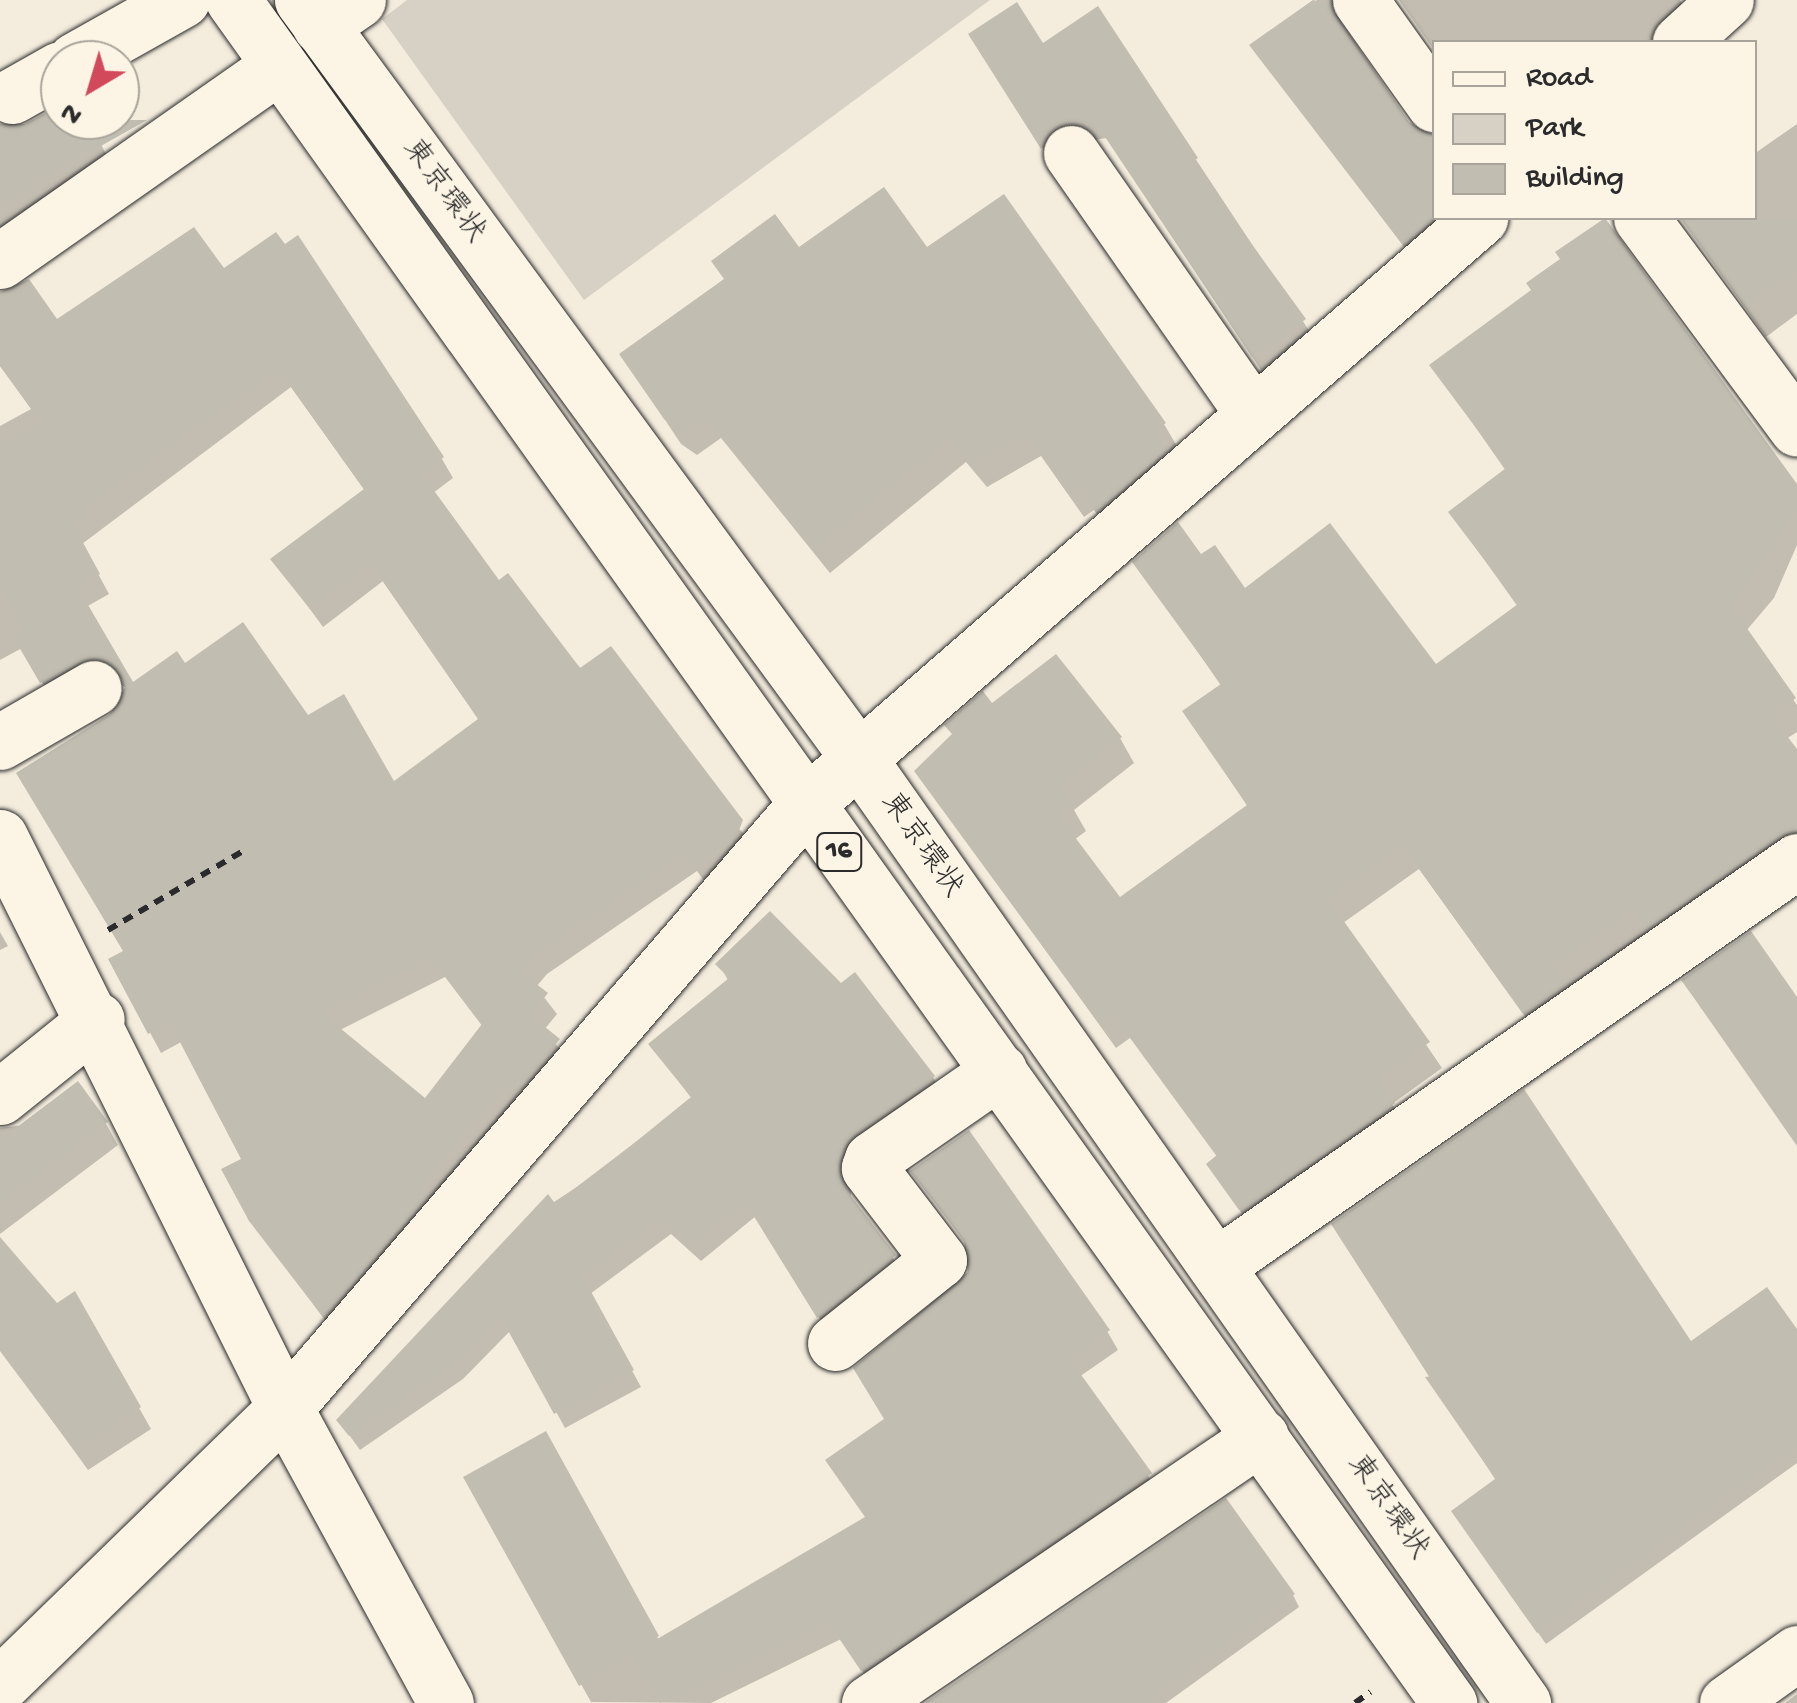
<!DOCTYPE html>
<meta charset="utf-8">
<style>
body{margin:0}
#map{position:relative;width:1797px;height:1703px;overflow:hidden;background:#f4edde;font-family:"Gochi Hand","Klee One",sans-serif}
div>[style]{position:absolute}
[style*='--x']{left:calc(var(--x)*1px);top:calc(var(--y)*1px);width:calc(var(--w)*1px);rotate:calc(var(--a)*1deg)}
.green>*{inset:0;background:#d6d1c4}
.shadow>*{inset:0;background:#0003}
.building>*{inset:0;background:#c2bdb1}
.path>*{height:6px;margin-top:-3px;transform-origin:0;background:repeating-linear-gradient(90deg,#2b2b2b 0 10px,transparent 0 18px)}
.roads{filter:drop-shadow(0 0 2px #2b2b2b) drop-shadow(0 0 2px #2b2b2b)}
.minor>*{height:55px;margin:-27.5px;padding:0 27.5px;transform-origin:27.5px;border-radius:27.5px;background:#fcf5e5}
.highway>*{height:55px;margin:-27.5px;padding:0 27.5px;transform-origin:27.5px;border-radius:27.5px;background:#fcf5e5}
span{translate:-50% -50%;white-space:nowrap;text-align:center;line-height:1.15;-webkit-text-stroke:8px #fcf5e5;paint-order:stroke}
.shield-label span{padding:2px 8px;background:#fcf5e5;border:2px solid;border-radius:8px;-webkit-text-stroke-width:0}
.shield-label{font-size:28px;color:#2b2b2b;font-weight:700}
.street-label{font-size:30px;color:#2b2b2b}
.legend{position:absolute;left:1432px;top:40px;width:325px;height:180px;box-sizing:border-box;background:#fcf5e5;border:2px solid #a8a49b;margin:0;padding:12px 18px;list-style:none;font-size:30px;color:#2b2b2b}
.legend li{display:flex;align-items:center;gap:20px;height:50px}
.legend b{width:50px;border:2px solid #a8a49b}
.north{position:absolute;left:40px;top:40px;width:100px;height:100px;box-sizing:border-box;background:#fcf5e5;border:2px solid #a8a49b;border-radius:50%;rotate:218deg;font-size:28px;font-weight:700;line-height:40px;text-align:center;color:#2b2b2b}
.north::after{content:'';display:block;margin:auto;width:35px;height:45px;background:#d1495b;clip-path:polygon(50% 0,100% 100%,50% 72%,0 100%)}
</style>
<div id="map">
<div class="green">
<i style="clip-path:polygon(407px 0,990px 0,584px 300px,382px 19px)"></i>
</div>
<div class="shadow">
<i style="clip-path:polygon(1317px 0,1337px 0,1343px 34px,1408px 125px,1434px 136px,1434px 218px,1470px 218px,1414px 260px,1252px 45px)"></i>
<i style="clip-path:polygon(1399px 0,1680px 0,1690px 17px,1658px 42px,1434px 42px,1434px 50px)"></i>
<i style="clip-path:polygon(1097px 10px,1314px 338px,1263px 373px,1107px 138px,1064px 144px,1052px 163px,981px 52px,1042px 46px)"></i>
<i style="clip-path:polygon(60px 106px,60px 120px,88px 120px,114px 169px,0 250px,0 124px,13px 130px)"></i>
<i style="clip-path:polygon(1797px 124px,1797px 314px,1766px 337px,1681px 218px,1754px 218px,1754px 154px)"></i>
<i style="clip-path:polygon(evenodd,297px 239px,442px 459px,453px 478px,433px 493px,498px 584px,752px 842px,707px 885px,697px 871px,547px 974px,536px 987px,557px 1014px,544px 1030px,569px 1060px,335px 1334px,251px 1219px,244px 1160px,183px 1041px,161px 1053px,111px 960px,126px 952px,112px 716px,128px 689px,106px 675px,53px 701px,22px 648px,0 660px,0 426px,31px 409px,0 366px,0 294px,56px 322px,224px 272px,297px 239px,291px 387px,365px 491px,274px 560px,323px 627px,383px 581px,479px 720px,393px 785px,308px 718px,185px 666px,133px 685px,86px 607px,109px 594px,82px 544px,291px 387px,297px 239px,445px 977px,483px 1027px,425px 1101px,340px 1030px,445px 977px)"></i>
<i style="clip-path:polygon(799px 251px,927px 251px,1164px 424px,1178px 448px,1111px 533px,1094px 510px,1084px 517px,1041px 456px,987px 487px,966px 462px,830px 573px,721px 438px,697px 455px,681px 444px,622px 355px)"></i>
<i style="clip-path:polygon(1432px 365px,1797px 488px,1797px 545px,1774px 598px,1746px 631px,1797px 705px,1797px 732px,1786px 739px,1797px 753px,1797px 859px,1540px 1037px,1419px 869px,1343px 923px,1442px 1068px,1392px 1104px,1407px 1129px,1255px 1233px,1209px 1165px,1218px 1158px,1130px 1038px,1116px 1048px,917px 771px,992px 707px,1120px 738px,1134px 763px,1074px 810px,1086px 831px,1074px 840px,1119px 901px,1248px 807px,1185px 712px,1222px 687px,1136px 562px,1201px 558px,1245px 591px,1435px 668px,1518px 607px,1451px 513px,1506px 471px)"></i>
<i style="clip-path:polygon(0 932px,8px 946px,0 950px)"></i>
<i style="clip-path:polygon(719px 964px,933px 1077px,942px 1093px,850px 1166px,851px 1200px,903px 1272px,828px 1332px,756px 1216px,701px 1261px,671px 1234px,590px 1294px,641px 1387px,565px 1428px,511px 1330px,463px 1379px,360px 1450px,339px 1421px,553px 1205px,692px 1099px,651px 1044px,729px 982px)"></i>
<i style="clip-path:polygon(1685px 980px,1797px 1002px,1797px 1146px,1699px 1005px)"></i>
<i style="clip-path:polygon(101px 1115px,118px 1145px,0 1234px,0 1128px)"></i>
<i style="clip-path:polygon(914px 1171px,1107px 1331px,1118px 1350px,1079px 1377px,1160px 1493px,873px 1687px,841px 1639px,711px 1703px,591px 1702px,466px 1478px,545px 1435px,660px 1642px,867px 1519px,887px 1420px,970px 1274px,967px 1246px)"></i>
<i style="clip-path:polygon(0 1240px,57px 1306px,75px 1295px,151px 1429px,88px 1470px,0 1348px)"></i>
<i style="clip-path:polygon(1797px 1333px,1797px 1463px,1546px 1644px,1461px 1524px,1497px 1481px,1425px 1377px)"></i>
<i style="clip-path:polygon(1293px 1595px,1299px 1607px,1166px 1703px,929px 1703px)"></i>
<i style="clip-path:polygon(1797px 1694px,1797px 1703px,1785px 1703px)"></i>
</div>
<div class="building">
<i style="clip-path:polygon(1313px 0,1329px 4px,1409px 122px,1434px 135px,1434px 216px,1402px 244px,1249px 45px)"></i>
<i style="clip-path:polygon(1017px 2px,1043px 43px,1098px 6px,1198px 158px,1192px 162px,1306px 319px,1252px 357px,1095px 122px,1054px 127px,1041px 149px,968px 34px)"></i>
<i style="clip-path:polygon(60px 105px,60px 120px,147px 120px,0 203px,0 124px,26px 124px)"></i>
<i style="clip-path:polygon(884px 187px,927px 247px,1004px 194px,1166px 423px,1154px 431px,1164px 446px,1096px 511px,1078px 487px,1068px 494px,1026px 433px,972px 465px,950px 439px,814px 550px,705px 416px,682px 432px,664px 419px,619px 354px,724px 279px,711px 261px,775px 214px,799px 247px)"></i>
<i style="clip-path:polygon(1605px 218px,1797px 484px,1797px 510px,1732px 607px,1796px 698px,1771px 715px,1797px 749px,1797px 830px,1646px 928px,1633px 909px,1554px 965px,1567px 983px,1523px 1014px,1402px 845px,1328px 899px,1430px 1042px,1377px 1079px,1395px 1103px,1239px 1210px,1206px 1164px,1217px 1155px,1114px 1015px,1100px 1025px,914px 771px,952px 734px,944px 725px,983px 691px,992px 703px,1056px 654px,1122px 737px,1060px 785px,1074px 805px,1059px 816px,1120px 897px,1247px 805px,1182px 711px,1221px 684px,1132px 562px,1178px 522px,1201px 554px,1215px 545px,1245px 588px,1330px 523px,1436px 664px,1518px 604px,1448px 512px,1506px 468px,1429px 365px,1531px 290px,1526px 283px,1560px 259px,1555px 252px)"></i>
<i style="clip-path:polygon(1680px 218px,1797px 218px,1797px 270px,1745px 307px)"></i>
<i style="clip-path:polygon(evenodd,194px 227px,224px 268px,276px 232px,285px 244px,298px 235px,444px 457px,422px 474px,499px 580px,508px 573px,580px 668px,611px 646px,743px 820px,736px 838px,694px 867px,684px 853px,536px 955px,521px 972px,548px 993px,530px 1015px,560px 1039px,514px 1095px,504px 1086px,422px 1186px,429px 1193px,323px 1317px,249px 1221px,221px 1169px,241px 1159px,170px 1023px,148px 1034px,108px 959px,123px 951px,16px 773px,110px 714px,125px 687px,120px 672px,95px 657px,40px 683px,12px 635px,23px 628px,0 587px,0 447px,42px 423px,0 366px,0 292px,29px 279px,57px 319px,194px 227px,278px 369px,364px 489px,270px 559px,310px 609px,370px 563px,478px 719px,394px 781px,344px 694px,308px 715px,243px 622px,185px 663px,177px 651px,133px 682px,77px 586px,100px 574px,73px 524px,87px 516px,83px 509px,278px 369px,194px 227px,432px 959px,482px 1024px,425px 1098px,323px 1014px,432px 959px)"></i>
<i style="clip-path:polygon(770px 911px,841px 983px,855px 972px,935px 1076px,854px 1133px,839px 1158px,844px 1187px,896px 1255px,817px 1318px,745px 1202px,691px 1246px,660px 1219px,583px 1277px,634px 1370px,554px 1414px,500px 1316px,453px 1365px,349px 1436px,336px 1420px,548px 1194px,554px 1202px,595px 1175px,691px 1097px,648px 1044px,729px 978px,715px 964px)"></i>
<i style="clip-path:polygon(1751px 931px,1797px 997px,1797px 1141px,1681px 980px)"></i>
<i style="clip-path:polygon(78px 1081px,108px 1122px,0 1204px,0 1140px)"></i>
<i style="clip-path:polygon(1524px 1089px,1691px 1341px,1767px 1287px,1797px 1329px,1797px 1445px,1537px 1633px,1451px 1511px,1495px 1479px,1331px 1224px)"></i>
<i style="clip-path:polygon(969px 1130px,1110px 1330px,1069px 1358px,1152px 1473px,861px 1671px,828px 1622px,660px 1703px,630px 1655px,865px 1517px,825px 1460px,884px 1419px,853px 1368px,968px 1272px,964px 1241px,910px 1171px)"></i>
<i style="clip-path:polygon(0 1237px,57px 1303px,75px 1291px,141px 1407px,74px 1450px,0 1351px)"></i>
<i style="clip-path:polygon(546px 1431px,659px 1636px,579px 1686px,463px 1477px)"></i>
<i style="clip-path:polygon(1226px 1498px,1295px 1594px,1144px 1703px,925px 1703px)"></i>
</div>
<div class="path">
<i style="--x:108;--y:930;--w:159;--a:-30.3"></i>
<i style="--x:1355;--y:1703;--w:19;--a:-36"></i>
</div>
<div class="roads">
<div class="minor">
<i style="--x:1360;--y:0;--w:128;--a:54.6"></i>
<i style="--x:320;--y:26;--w:46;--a:-34.4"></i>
<i style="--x:1680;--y:42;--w:62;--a:-42.4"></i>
<i style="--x:75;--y:60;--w:123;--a:-29.3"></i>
<i style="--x:12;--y:96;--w:55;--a:-29.4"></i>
<i style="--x:1071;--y:153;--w:318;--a:55.1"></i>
<i style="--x:1641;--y:218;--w:262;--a:53.5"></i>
<i style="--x:0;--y:261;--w:340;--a:-35"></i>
<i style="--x:0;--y:742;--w:108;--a:-29.9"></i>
<i style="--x:0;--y:837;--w:638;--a:63.48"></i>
<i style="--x:285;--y:1408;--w:336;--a:61.4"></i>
<i style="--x:0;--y:1097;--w:124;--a:-38.8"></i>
<i style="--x:1216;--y:1266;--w:708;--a:-34.88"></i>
<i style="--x:835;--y:1343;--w:133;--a:-38.6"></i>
<i style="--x:939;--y:1260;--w:116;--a:-127.3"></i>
<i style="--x:869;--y:1168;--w:9;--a:-72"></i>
<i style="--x:872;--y:1159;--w:155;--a:-34.7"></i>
<i style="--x:0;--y:1685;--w:397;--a:-44.2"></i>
<i style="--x:285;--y:1408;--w:796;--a:-49.23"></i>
<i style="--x:805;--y:805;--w:895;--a:-41.01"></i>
<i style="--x:869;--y:1703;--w:474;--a:-34.2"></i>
<i style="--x:1727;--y:1703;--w:86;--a:-35.5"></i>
</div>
<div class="highway">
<i style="--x:233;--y:0;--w:2093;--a:54.47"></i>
<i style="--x:302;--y:0;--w:938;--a:53.72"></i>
<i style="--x:857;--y:756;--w:1158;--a:54.88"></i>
</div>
</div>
<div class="shield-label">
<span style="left:839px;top:852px">16</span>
</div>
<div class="street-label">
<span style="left:442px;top:192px;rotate:54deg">東京環状</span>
<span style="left:920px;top:846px;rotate:55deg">東京環状</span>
<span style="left:1386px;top:1508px;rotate:55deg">東京環状</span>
</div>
<ul class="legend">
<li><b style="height:12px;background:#fcf5e5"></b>Road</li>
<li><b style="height:28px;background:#d6d1c4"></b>Park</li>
<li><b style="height:28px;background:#c2bdb1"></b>Building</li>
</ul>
<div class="north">N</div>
</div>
